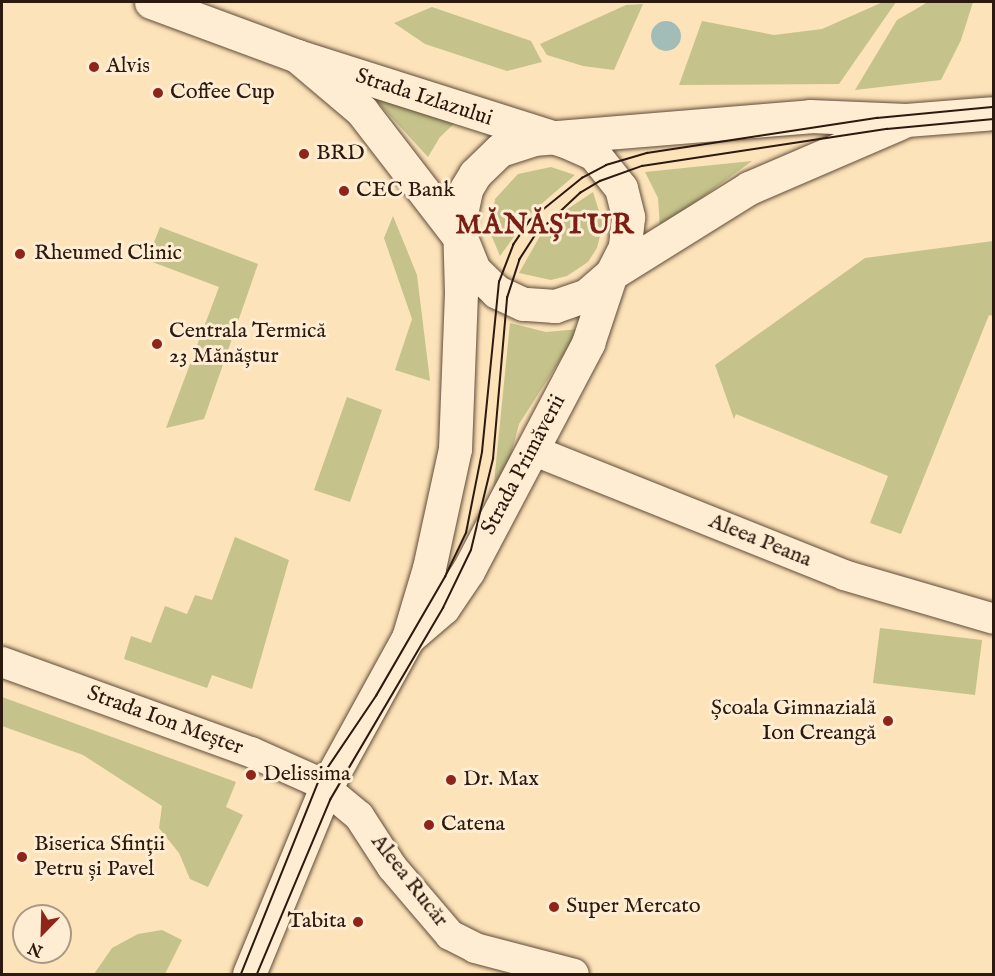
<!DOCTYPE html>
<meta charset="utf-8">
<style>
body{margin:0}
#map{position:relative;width:995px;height:976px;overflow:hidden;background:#fde3b9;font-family:"IM FELL English",serif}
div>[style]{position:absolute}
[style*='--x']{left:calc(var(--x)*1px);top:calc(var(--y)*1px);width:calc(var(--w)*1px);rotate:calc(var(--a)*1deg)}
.green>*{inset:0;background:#c5c28b}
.water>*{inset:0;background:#a2bdb8}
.round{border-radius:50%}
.roads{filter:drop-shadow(0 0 2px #604c3a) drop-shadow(0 0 2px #604c3a)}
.minor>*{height:30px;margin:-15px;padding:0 15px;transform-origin:15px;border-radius:15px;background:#feedd2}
.secondary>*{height:33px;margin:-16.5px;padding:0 16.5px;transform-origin:16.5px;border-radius:16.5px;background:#feedd2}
.tram>*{height:1.5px;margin:-0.75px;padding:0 0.75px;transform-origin:0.75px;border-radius:0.75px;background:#2c190f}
.dots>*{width:16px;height:16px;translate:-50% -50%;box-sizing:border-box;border:3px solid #feedd2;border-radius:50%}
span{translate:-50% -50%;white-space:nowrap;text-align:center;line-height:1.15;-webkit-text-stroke:6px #feedd2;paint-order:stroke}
.poi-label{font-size:22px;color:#2c190f}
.left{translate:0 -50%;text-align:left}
.right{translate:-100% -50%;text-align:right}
.street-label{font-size:22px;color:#2c190f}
.district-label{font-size:28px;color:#7a1f14;font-weight:700;letter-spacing:1.5px}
.frame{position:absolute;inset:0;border:3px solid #2c190f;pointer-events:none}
.north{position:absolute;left:12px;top:904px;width:60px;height:60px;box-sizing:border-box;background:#feedd2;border:2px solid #aa9884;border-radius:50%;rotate:203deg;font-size:16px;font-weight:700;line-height:24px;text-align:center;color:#2c190f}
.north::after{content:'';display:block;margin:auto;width:21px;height:27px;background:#8f2418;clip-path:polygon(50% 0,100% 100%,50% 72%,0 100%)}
</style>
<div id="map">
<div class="green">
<i style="clip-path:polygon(883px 2px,896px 2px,839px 84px,679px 85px,702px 21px,774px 35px,822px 29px)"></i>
<i style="clip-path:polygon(928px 2px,973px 2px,961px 40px,941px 80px,855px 90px,897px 20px)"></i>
<i style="clip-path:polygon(643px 4px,614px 70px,583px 66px,547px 55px,540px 44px,626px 5px)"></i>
<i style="clip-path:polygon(432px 7px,531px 41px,542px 62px,507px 71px,425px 44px,394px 23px)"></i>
<i style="clip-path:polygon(358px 81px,460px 118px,440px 137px,428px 157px)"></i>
<i style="clip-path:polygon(752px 161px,660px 228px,658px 198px,645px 172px)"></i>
<i style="clip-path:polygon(551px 167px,575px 175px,532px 212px,500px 256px,490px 232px,495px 199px,518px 174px)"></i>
<i style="clip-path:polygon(593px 192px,603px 224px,597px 248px,588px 262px,567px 276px,551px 280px,519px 273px,540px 236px,563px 212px)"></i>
<i style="clip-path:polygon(393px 216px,417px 275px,430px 381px,395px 370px,412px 319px,384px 238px)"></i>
<i style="clip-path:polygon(160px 227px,258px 264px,204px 419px,166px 428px,219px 287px,147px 260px)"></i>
<i style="clip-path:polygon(993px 241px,993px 316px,989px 315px,901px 534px,870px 523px,888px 476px,736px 414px,734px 419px,715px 365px,865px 258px)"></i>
<i style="clip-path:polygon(510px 323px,546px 332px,580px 329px,519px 424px,503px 484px,493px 493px)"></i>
<i style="clip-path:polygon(347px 397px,382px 410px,350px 502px,314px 490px)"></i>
<i style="clip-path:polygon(235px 537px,289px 560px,252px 689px,212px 675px,207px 688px,124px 659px,131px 636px,151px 643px,165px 606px,187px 614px,195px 595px,212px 600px)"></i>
<i style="clip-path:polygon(880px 628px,982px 640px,975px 695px,873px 683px)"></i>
<i style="clip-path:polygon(2px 697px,236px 782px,226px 807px,243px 815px,208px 887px,190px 879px,179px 853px,159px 828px,162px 806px,83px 755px,2px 726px)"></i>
<i style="clip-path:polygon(162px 930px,182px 940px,165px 974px,94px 974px,112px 948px,138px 934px)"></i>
</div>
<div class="water">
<i class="round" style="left:651px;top:21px;width:30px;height:30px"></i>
</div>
<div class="roads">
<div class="minor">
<i style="--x:532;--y:450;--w:336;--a:21.8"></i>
<i style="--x:844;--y:575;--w:156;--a:16.3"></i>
<i style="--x:2;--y:662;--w:265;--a:19.9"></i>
<i style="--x:251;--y:752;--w:73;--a:24.1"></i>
<i style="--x:318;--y:782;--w:53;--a:39.7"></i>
<i style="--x:359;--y:816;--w:61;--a:57.1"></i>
<i style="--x:392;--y:867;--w:89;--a:49.5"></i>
<i style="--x:450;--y:935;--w:28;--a:27"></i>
<i style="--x:475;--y:948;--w:102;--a:14.7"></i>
</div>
<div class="secondary">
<i style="--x:151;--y:2;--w:156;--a:20.3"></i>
<i style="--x:297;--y:56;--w:281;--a:17.6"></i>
<i style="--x:565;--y:141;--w:32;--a:24"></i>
<i style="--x:594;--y:154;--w:43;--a:51.5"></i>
<i style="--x:621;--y:188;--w:30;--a:76"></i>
<i style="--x:628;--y:217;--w:30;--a:96"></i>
<i style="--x:625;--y:247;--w:30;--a:117"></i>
<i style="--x:611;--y:274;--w:32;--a:139"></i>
<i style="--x:587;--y:295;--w:34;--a:161"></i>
<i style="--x:555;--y:306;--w:32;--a:-176"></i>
<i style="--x:523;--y:304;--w:29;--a:-155"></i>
<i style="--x:497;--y:292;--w:32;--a:-136"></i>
<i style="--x:474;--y:270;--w:31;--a:-112"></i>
<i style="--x:462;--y:241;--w:164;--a:-127.6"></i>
<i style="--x:362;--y:111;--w:85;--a:-139.8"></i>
<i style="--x:408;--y:638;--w:46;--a:-40.6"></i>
<i style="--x:443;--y:608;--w:45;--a:-56"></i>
<i style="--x:468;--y:571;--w:258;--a:-62.2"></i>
<i style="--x:588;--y:343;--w:73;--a:-71.6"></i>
<i style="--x:611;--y:274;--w:163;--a:-31.9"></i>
<i style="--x:749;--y:188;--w:164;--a:-23.3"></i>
<i style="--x:249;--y:974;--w:202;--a:-67.6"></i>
<i style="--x:326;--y:787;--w:170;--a:-61.2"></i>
<i style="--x:408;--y:638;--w:73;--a:-73.3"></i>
<i style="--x:429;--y:568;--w:122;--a:-77.7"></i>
<i style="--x:455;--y:449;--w:156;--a:-87.8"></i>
<i style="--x:461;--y:293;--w:70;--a:-91.6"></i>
<i style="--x:459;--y:223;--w:35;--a:-78"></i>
<i style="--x:466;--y:189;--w:17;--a:-59"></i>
<i style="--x:475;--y:174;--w:35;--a:-44"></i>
<i style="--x:500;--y:150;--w:35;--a:-18"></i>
<i style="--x:533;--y:139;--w:278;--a:-4.7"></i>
<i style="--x:810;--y:116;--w:96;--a:2.4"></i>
<i style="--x:906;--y:120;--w:88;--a:-4.5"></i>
</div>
</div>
<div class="tram">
<i style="--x:241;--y:974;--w:207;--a:-68.1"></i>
<i style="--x:318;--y:782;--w:104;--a:-56"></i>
<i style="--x:376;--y:696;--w:138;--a:-59.9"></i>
<i style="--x:445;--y:577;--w:49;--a:-64.5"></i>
<i style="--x:466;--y:533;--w:83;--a:-78.8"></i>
<i style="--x:482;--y:452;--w:171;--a:-84.3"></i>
<i style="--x:499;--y:282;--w:40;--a:-69"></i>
<i style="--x:513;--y:245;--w:30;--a:-56"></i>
<i style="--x:530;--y:220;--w:67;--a:-38.9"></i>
<i style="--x:582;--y:178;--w:27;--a:-28"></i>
<i style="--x:606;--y:165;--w:43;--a:-16.3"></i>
<i style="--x:647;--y:153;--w:233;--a:-8.7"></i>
<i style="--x:877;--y:118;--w:118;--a:-5.4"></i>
<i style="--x:257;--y:974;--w:189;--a:-67.2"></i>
<i style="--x:330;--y:800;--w:223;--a:-59.5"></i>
<i style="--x:443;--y:608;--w:64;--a:-64.2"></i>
<i style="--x:471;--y:550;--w:94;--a:-76.4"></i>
<i style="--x:493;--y:459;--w:162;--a:-85"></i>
<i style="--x:507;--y:298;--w:40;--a:-72"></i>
<i style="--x:519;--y:260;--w:30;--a:-57"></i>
<i style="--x:535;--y:235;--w:62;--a:-43"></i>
<i style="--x:580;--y:193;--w:23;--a:-31"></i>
<i style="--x:600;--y:181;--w:45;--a:-19.7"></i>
<i style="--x:642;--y:166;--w:248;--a:-8.6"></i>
<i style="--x:887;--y:129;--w:107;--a:-5.3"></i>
</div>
<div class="dots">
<i style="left:94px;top:67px;background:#8f2418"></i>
<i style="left:158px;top:93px;background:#8f2418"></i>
<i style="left:304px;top:154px;background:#8f2418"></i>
<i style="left:344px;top:191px;background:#8f2418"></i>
<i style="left:20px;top:254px;background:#8f2418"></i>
<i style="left:157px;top:344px;background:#8f2418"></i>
<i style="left:888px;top:721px;background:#8f2418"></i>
<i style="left:251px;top:775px;background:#8f2418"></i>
<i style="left:451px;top:780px;background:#8f2418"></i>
<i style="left:429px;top:825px;background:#8f2418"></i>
<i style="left:22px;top:857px;background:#8f2418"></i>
<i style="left:554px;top:907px;background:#8f2418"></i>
<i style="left:358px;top:922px;background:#8f2418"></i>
</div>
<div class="poi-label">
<span class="left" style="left:106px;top:67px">Alvis</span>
<span class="left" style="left:170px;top:93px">Coffee Cup</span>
<span class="left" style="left:316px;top:154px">BRD</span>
<span class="left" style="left:356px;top:191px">CEC Bank</span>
<span class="left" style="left:34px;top:254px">Rheumed Clinic</span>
<span class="left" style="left:169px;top:344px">Centrala Termică<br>23 Mănăștur</span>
<span class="right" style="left:876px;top:721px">Școala Gimnazială<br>Ion Creangă</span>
<span class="left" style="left:263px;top:775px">Delissima</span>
<span class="left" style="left:463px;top:780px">Dr. Max</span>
<span class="left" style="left:441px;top:825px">Catena</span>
<span class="left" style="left:34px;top:857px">Biserica Sfinții<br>Petru și Pavel</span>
<span class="left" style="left:566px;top:907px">Super Mercato</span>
<span class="right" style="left:346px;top:922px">Tabita</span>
</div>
<div class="street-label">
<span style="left:424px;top:98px;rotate:18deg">Strada Izlazului</span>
<span style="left:524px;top:465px;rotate:-62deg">Strada Primăverii</span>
<span style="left:760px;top:541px;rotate:22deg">Aleea Peana</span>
<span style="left:165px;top:721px;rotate:20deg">Strada Ion Meșter</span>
<span style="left:409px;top:881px;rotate:52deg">Aleea Rucăr</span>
</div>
<div class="district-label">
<span style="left:545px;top:226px">MĂNĂȘTUR</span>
</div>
<div class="frame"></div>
<div class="north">N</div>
</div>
